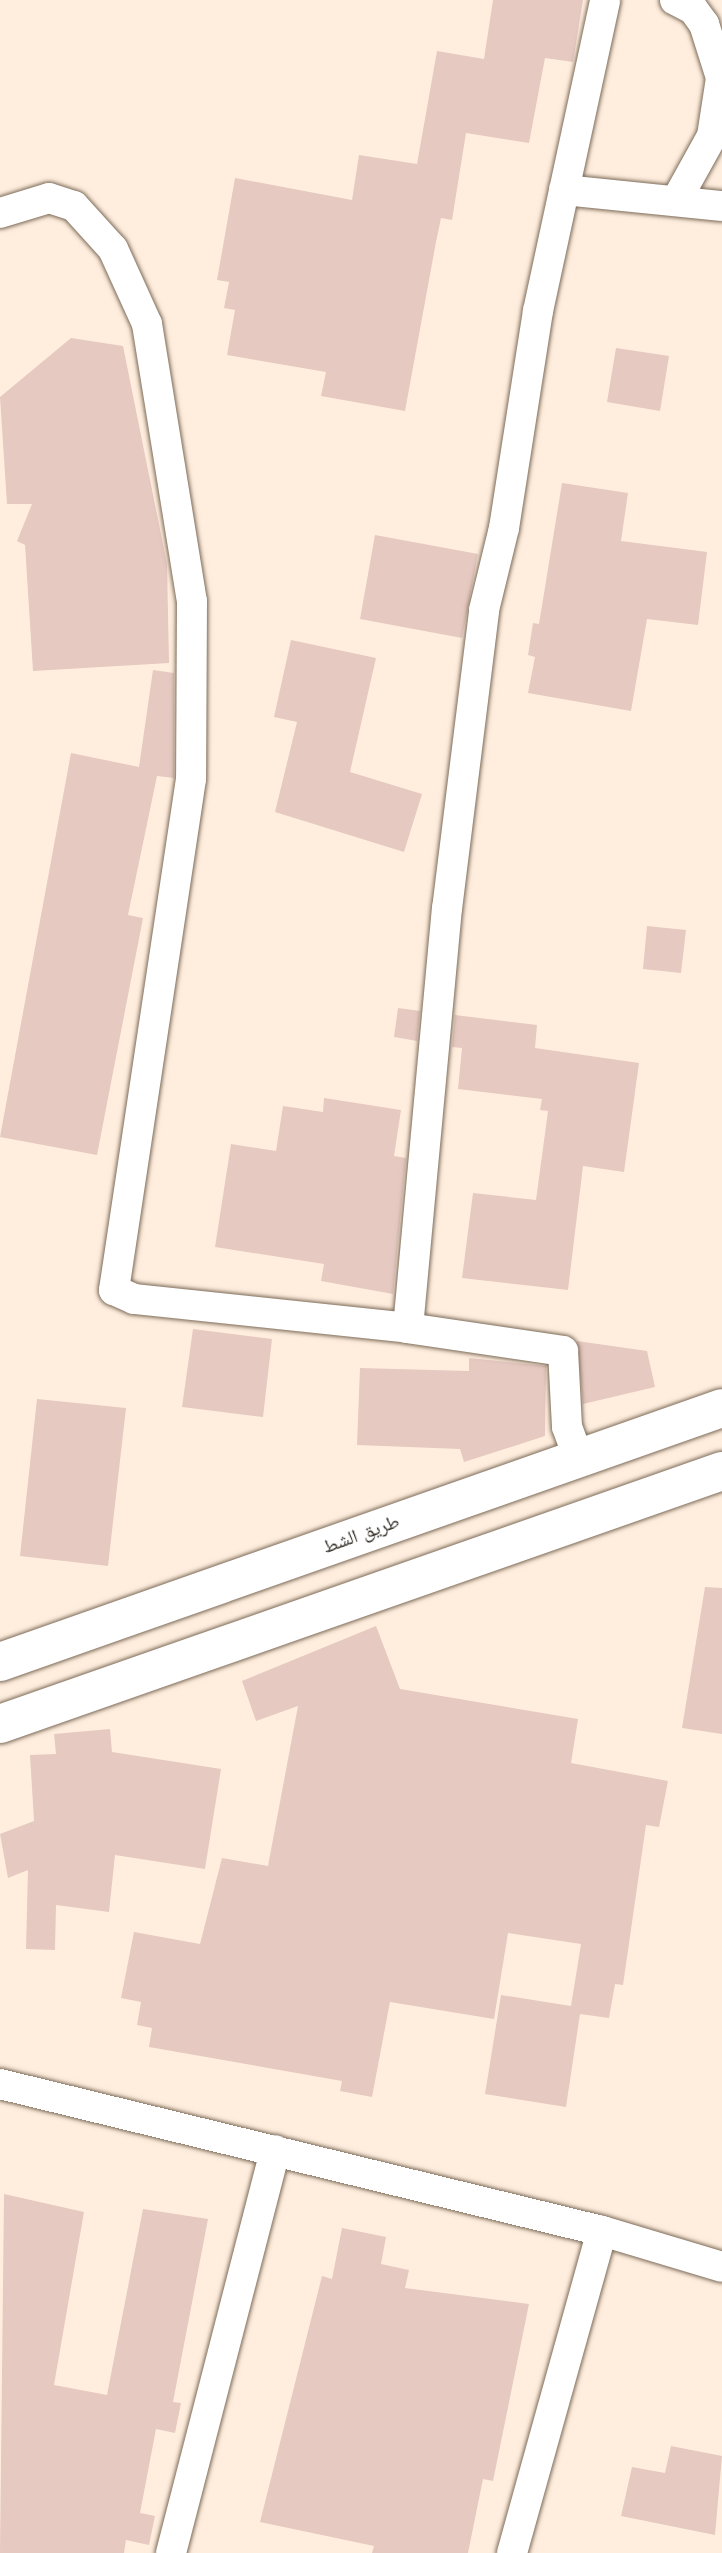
<!DOCTYPE html>
<meta charset="utf-8">
<style>
body{margin:0}
#map{position:relative;width:722px;height:2553px;overflow:hidden;background:#ffeede;font-family:Arial,"Noto Naskh Arabic",sans-serif}
div>[style]{position:absolute}
[style*='--x']{left:calc(var(--x)*1px);top:calc(var(--y)*1px);width:calc(var(--w)*1px);rotate:calc(var(--a)*1deg)}
.building>*{inset:0;background:#e6c9c1}
.roads{filter:drop-shadow(0 0 2px #7d6b59) drop-shadow(0 0 2px #7d6b59)}
.minor>*{height:30px;margin:-15px;padding:0 15px;transform-origin:15px;border-radius:15px;background:#fff}
.trunk>*{height:38px;margin:-19px;padding:0 19px;transform-origin:19px;border-radius:19px;background:#fff}
span{translate:-50% -50%;white-space:nowrap;text-align:center;line-height:1.15;-webkit-text-stroke:5px #fff;paint-order:stroke}
.street-label{font-size:19px;color:#2f2820}
</style>
<div id="map">
<div class="building">
<i style="clip-path:polygon(493px 0,583px 0,573px 62px,545px 58px,529px 143px,466px 133px,452px 220px,441px 218px,436px 242px,405px 411px,321px 396px,326px 372px,227px 355px,235px 310px,224px 308px,229px 282px,217px 280px,235px 178px,352px 200px,359px 155px,417px 164px,437px 51px,484px 59px)"></i>
<i style="clip-path:polygon(71px 338px,123px 346px,167px 564px,169px 663px,33px 671px,25px 545px,17px 541px,32px 504px,7px 504px,0 397px)"></i>
<i style="clip-path:polygon(616px 348px,669px 356px,660px 411px,607px 402px)"></i>
<i style="clip-path:polygon(562px 483px,628px 493px,621px 541px,707px 552px,698px 625px,647px 619px,631px 711px,528px 693px,535px 657px,528px 655px,533px 623px,539px 624px)"></i>
<i style="clip-path:polygon(375px 535px,478px 554px,462px 638px,360px 619px)"></i>
<i style="clip-path:polygon(291px 640px,376px 658px,350px 772px,422px 794px,404px 852px,275px 812px,297px 722px,274px 717px)"></i>
<i style="clip-path:polygon(153px 670px,174px 673px,174px 778px,157px 776px,128px 915px,143px 918px,97px 1155px,0 1137px,71px 753px,139px 767px)"></i>
<i style="clip-path:polygon(647px 926px,686px 930px,681px 973px,643px 969px)"></i>
<i style="clip-path:polygon(398px 1008px,420px 1011px,417px 1041px,394px 1037px)"></i>
<i style="clip-path:polygon(455px 1015px,537px 1025px,535px 1048px,639px 1063px,624px 1172px,583px 1166px,568px 1290px,462px 1278px,473px 1193px,536px 1200px,548px 1111px,540px 1110px,542px 1099px,458px 1089px,462px 1048px,452px 1047px)"></i>
<i style="clip-path:polygon(324px 1098px,401px 1110px,394px 1156px,406px 1158px,393px 1294px,321px 1281px,324px 1264px,215px 1247px,231px 1144px,276px 1151px,283px 1106px,323px 1112px)"></i>
<i style="clip-path:polygon(193px 1329px,272px 1339px,263px 1417px,182px 1407px)"></i>
<i style="clip-path:polygon(577px 1341px,647px 1351px,655px 1387px,583px 1404px)"></i>
<i style="clip-path:polygon(469px 1358px,546px 1366px,545px 1436px,464px 1462px,460px 1449px,357px 1445px,360px 1368px,469px 1371px)"></i>
<i style="clip-path:polygon(37px 1399px,126px 1408px,108px 1566px,20px 1556px)"></i>
<i style="clip-path:polygon(705px 1587px,722px 1588px,722px 1734px,682px 1728px)"></i>
<i style="clip-path:polygon(376px 1626px,400px 1689px,578px 1719px,571px 1763px,668px 1781px,659px 1827px,646px 1825px,623px 1985px,615px 1984px,609px 2018px,580px 2014px,566px 2107px,485px 2094px,501px 1995px,571px 2006px,581px 1944px,508px 1933px,494px 2019px,390px 2002px,372px 2097px,340px 2091px,342px 2081px,149px 2047px,152px 2028px,137px 2025px,141px 2002px,121px 1998px,134px 1932px,200px 1944px,222px 1858px,268px 1866px,298px 1706px,256px 1721px,242px 1681px)"></i>
<i style="clip-path:polygon(110px 1729px,112px 1752px,221px 1769px,205px 1869px,115px 1855px,109px 1912px,56px 1905px,55px 1950px,26px 1949px,28px 1870px,8px 1878px,0 1834px,34px 1821px,30px 1755px,56px 1754px,54px 1734px)"></i>
<i style="clip-path:polygon(4px 2194px,84px 2212px,54px 2385px,107px 2395px,143px 2209px,208px 2219px,173px 2402px,181px 2403px,175px 2433px,156px 2429px,140px 2513px,155px 2516px,149px 2545px,126px 2540px,124px 2553px,0 2553px)"></i>
<i style="clip-path:polygon(342px 2228px,386px 2237px,381px 2264px,409px 2270px,405px 2288px,529px 2304px,493px 2481px,483px 2479px,468px 2553px,372px 2553px,374px 2546px,260px 2522px,322px 2276px,332px 2279px)"></i>
<i style="clip-path:polygon(671px 2446px,722px 2456px,715px 2535px,621px 2516px,632px 2467px,665px 2473px)"></i>
</div>
<div class="roads">
<div class="minor">
<i style="--x:675;--y:0;--w:20;--a:27"></i>
<i style="--x:693;--y:9;--w:19;--a:54"></i>
<i style="--x:704;--y:24;--w:57;--a:72.5"></i>
<i style="--x:721;--y:78;--w:59;--a:98.8"></i>
<i style="--x:712;--y:136;--w:74;--a:119"></i>
<i style="--x:564;--y:190;--w:159;--a:5.8"></i>
<i style="--x:0;--y:213;--w:51;--a:-17"></i>
<i style="--x:49;--y:198;--w:26;--a:18"></i>
<i style="--x:74;--y:206;--w:58;--a:47.8"></i>
<i style="--x:113;--y:249;--w:82;--a:65.6"></i>
<i style="--x:147;--y:324;--w:281;--a:80.8"></i>
<i style="--x:192;--y:601;--w:178;--a:90.3"></i>
<i style="--x:191;--y:779;--w:517;--a:98.57"></i>
<i style="--x:114;--y:1290;--w:22;--a:24"></i>
<i style="--x:134;--y:1299;--w:276;--a:6"></i>
<i style="--x:578;--y:1457;--w:32;--a:-110"></i>
<i style="--x:567;--y:1427;--w:76;--a:-93"></i>
<i style="--x:563;--y:1351;--w:157;--a:-171.6"></i>
<i style="--x:408;--y:1328;--w:421;--a:-84.7"></i>
<i style="--x:447;--y:909;--w:301;--a:-82.9"></i>
<i style="--x:484;--y:610;--w:84;--a:-76.3"></i>
<i style="--x:504;--y:528;--w:220;--a:-81.1"></i>
<i style="--x:538;--y:311;--w:318;--a:-77.8"></i>
<i style="--x:0;--y:2084;--w:620;--a:13.72"></i>
<i style="--x:602;--y:2231;--w:125;--a:16.7"></i>
<i style="--x:171;--y:2553;--w:416;--a:-75.5"></i>
<i style="--x:512;--y:2553;--w:334;--a:-74.4"></i>
</div>
<div class="trunk">
<i style="--x:0;--y:1662;--w:765;--a:-19.38"></i>
<i style="--x:0;--y:1724;--w:765;--a:-19.31"></i>
</div>
</div>
<div class="street-label">
<span style="left:361px;top:1534px;rotate:-20deg">طريق الشط</span>
</div>
</div>
